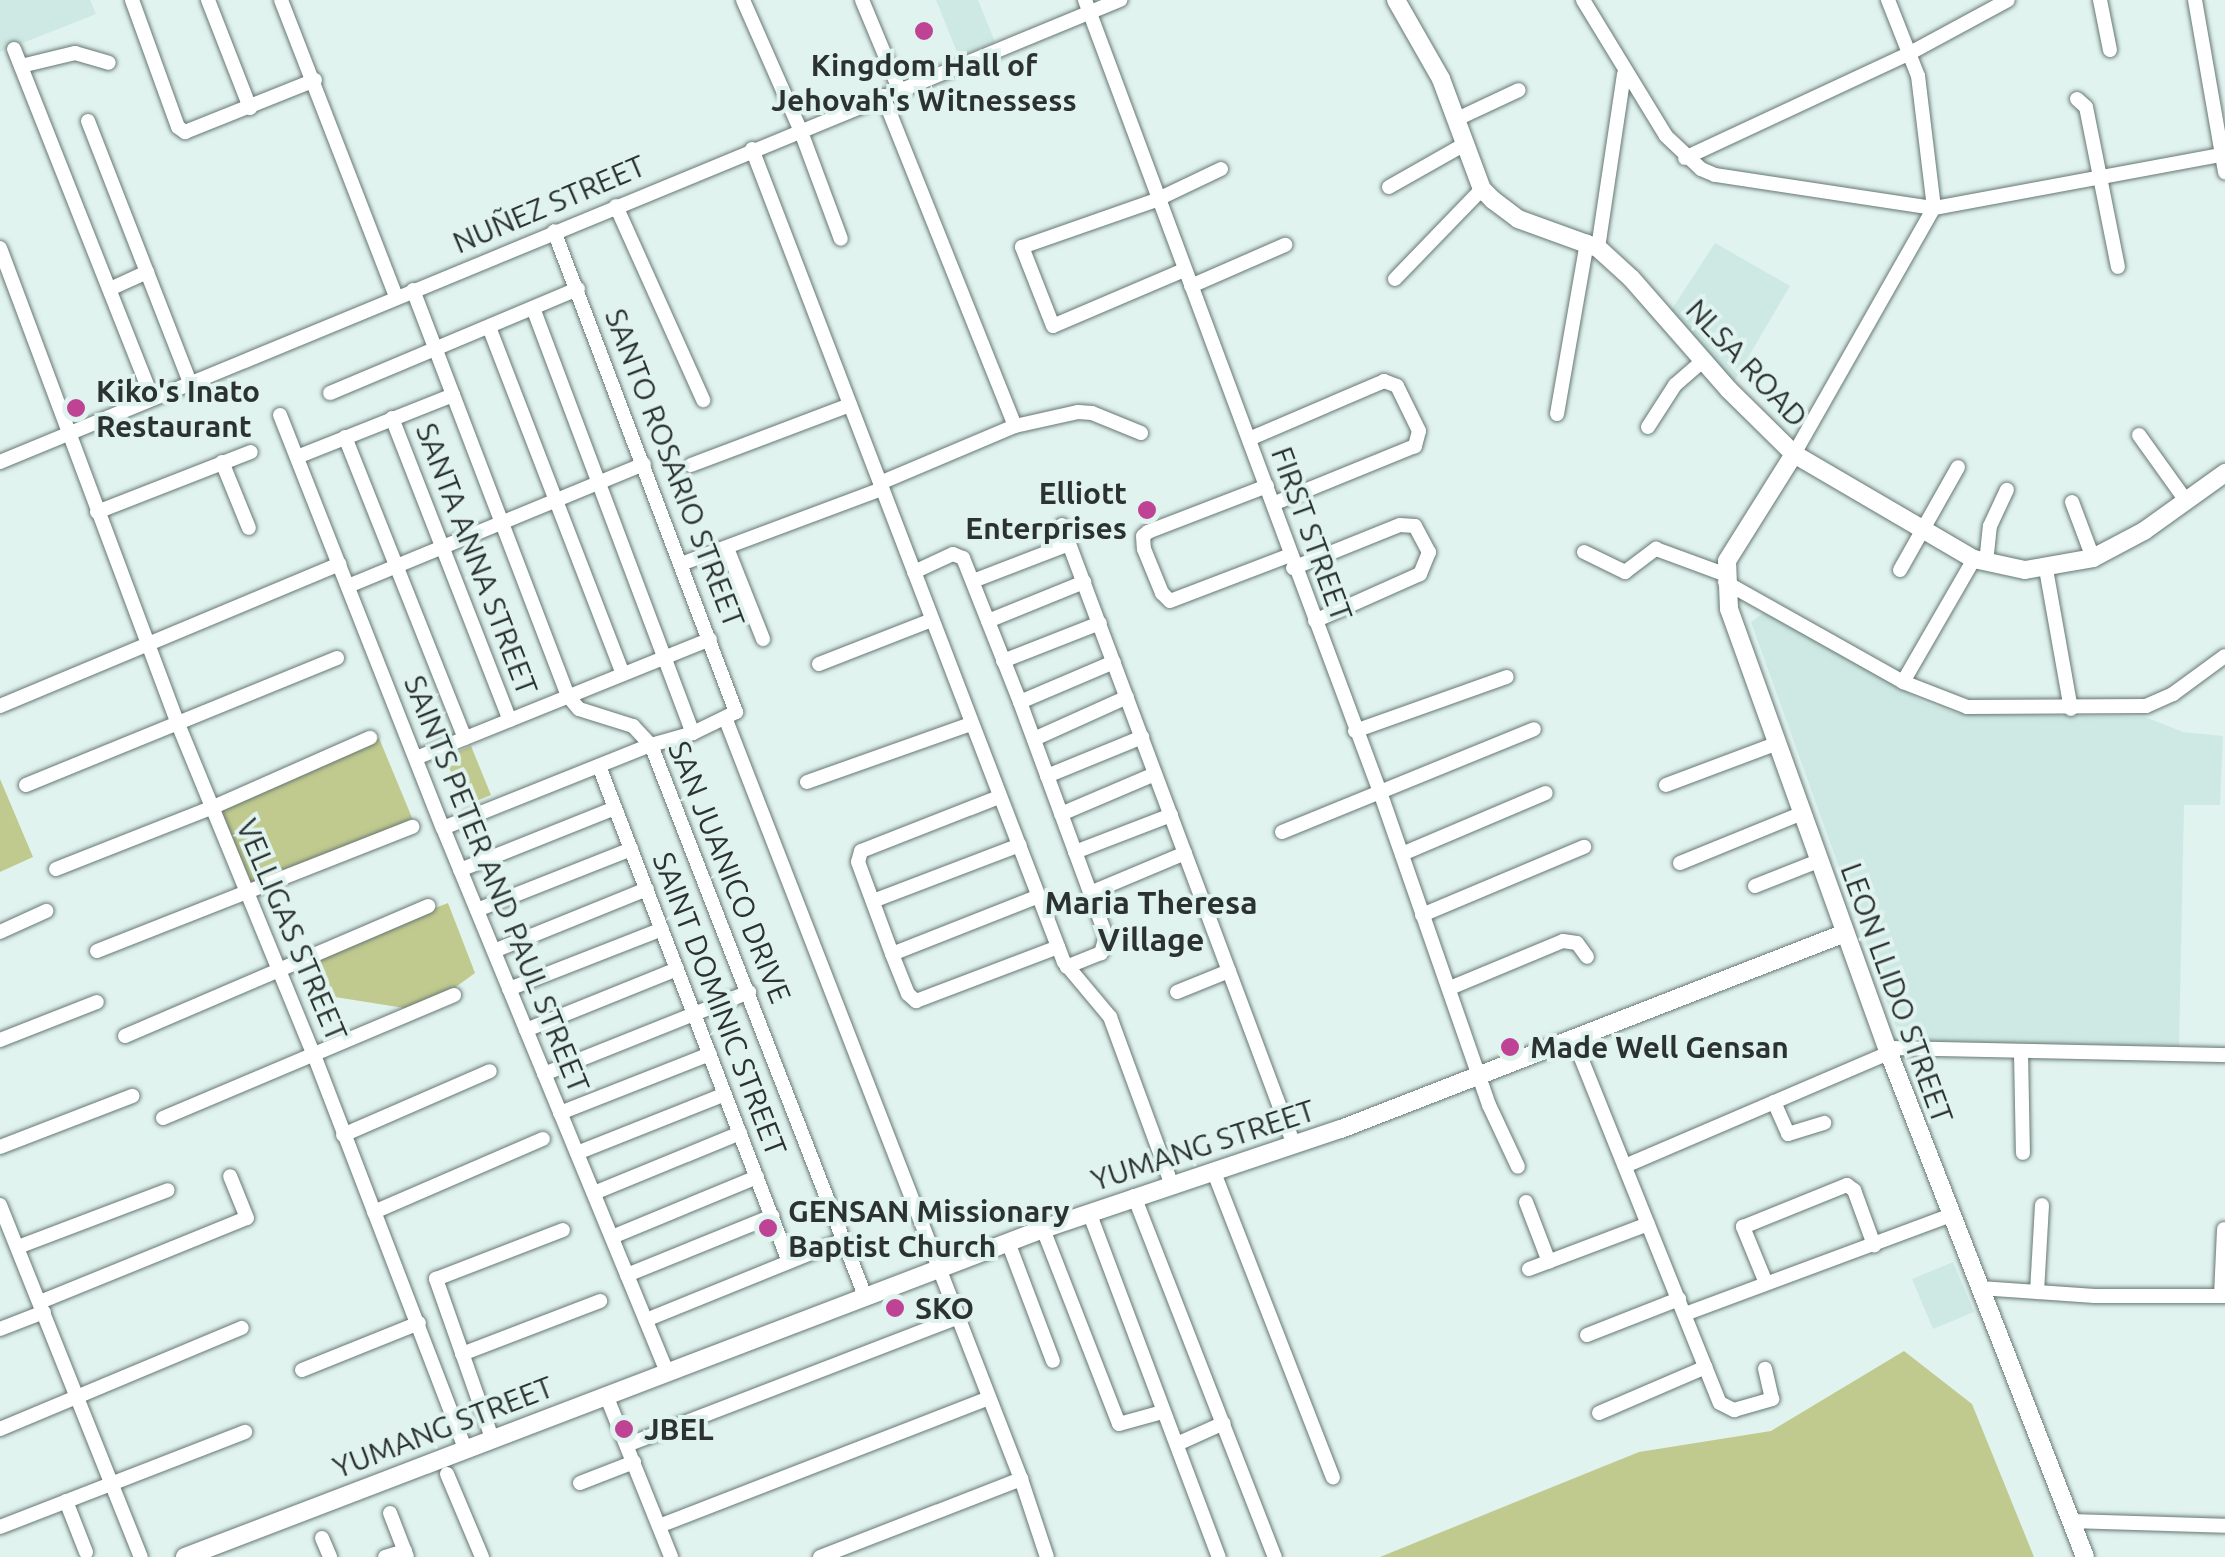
<!DOCTYPE html>
<meta charset="utf-8">
<style>
body{margin:0}
#map{position:relative;width:2225px;height:1557px;overflow:hidden;background:#e0f3ef;font-family:Ubuntu,sans-serif}
div>[style]{position:absolute}
[style*='--x']{left:calc(var(--x)*1px);top:calc(var(--y)*1px);width:calc(var(--w)*1px);rotate:calc(var(--a)*1deg)}
.built>*{inset:0;background:#cee9e3}
.green>*{inset:0;background:#c0ca8f}
.roads{filter:drop-shadow(0 0 2px #677774) drop-shadow(0 0 2px #677774)}
.minor>*{height:14px;margin:-7px;padding:0 7px;transform-origin:7px;border-radius:7px;background:#fff}
.major>*{height:18px;margin:-9px;padding:0 9px;transform-origin:9px;border-radius:9px;background:#fff}
.dots>*{width:28px;height:28px;translate:-50% -50%;box-sizing:border-box;border:5px solid #e0f3ef;border-radius:50%}
span{translate:-50% -50%;white-space:nowrap;text-align:center;line-height:1.15;-webkit-text-stroke:8px #e0f3ef;paint-order:stroke}
.poi-label{font-size:30px;color:#2b3230;font-weight:700}
.left{translate:0 -50%;text-align:left}
.right{translate:-100% -50%;text-align:right}
.street-label{font-size:30px;color:#2b3230}
.neighbourhood-label{font-size:32px;color:#2b3230;font-weight:700}
</style>
<div id="map">
<div class="built">
<i style="clip-path:polygon(0 0,90px 0,96px 14px,0 52px)"></i>
<i style="clip-path:polygon(936px 0,978px 0,995px 42px,959px 57px)"></i>
<i style="clip-path:polygon(1715px 243px,1790px 286px,1729px 390px,1666px 318px)"></i>
<i style="clip-path:polygon(1766px 611px,1925px 703px,1959px 714px,2145px 717px,2183px 732px,2223px 736px,2220px 805px,2184px 805px,2179px 1046px,1902px 1043px,1751px 622px)"></i>
<i style="clip-path:polygon(1953px 1262px,1974px 1312px,1933px 1329px,1912px 1279px)"></i>
</div>
<div class="green">
<i style="clip-path:polygon(379px 738px,415px 825px,246px 887px,213px 806px)"></i>
<i style="clip-path:polygon(471px 746px,491px 795px,464px 806px,445px 757px)"></i>
<i style="clip-path:polygon(0 779px,33px 857px,0 872px)"></i>
<i style="clip-path:polygon(448px 903px,475px 973px,423px 1011px,335px 997px,315px 955px)"></i>
<i style="clip-path:polygon(1904px 1351px,1972px 1404px,2034px 1557px,1380px 1557px,1639px 1452px,1771px 1431px)"></i>
</div>
<div class="roads">
<div class="minor">
<i style="--x:132;--y:0;--w:135;--a:70.1"></i>
<i style="--x:178;--y:127;--w:9;--a:36"></i>
<i style="--x:185;--y:132;--w:140;--a:-21.8"></i>
<i style="--x:208;--y:0;--w:116;--a:68.7"></i>
<i style="--x:281;--y:0;--w:318;--a:68.8"></i>
<i style="--x:743;--y:0;--w:141;--a:66.2"></i>
<i style="--x:800;--y:129;--w:117;--a:69.6"></i>
<i style="--x:862;--y:0;--w:96;--a:67.4"></i>
<i style="--x:1085;--y:0;--w:845;--a:69.57"></i>
<i style="--x:1380;--y:792;--w:331;--a:70.8"></i>
<i style="--x:1489;--y:1105;--w:68;--a:64.9"></i>
<i style="--x:1583;--y:0;--w:159;--a:58.6"></i>
<i style="--x:1666;--y:136;--w:48;--a:43.3"></i>
<i style="--x:1701;--y:169;--w:15;--a:23"></i>
<i style="--x:1715;--y:175;--w:221;--a:8.6"></i>
<i style="--x:1934;--y:208;--w:133;--a:-96.9"></i>
<i style="--x:1918;--y:76;--w:82;--a:-111.5"></i>
<i style="--x:2100;--y:0;--w:51;--a:78.7"></i>
<i style="--x:2195;--y:0;--w:175;--a:80.1"></i>
<i style="--x:14;--y:49;--w:375;--a:68.4"></i>
<i style="--x:21;--y:66;--w:56;--a:-13.5"></i>
<i style="--x:75;--y:53;--w:35;--a:16"></i>
<i style="--x:883;--y:96;--w:355;--a:68.2"></i>
<i style="--x:2077;--y:99;--w:12;--a:42"></i>
<i style="--x:2086;--y:107;--w:163;--a:78.7"></i>
<i style="--x:1457;--y:119;--w:68;--a:-25.1"></i>
<i style="--x:88;--y:121;--w:281;--a:68.7"></i>
<i style="--x:752;--y:149;--w:871;--a:69.01"></i>
<i style="--x:1064;--y:962;--w:72;--a:50.1"></i>
<i style="--x:1110;--y:1017;--w:177;--a:69.8"></i>
<i style="--x:1685;--y:158;--w:248;--a:-25"></i>
<i style="--x:1910;--y:53;--w:111;--a:-28.4"></i>
<i style="--x:1389;--y:187;--w:87;--a:-29.5"></i>
<i style="--x:616;--y:206;--w:213;--a:65.8"></i>
<i style="--x:0;--y:248;--w:508;--a:69.5"></i>
<i style="--x:178;--y:724;--w:358;--a:67.7"></i>
<i style="--x:314;--y:1055;--w:421;--a:69"></i>
<i style="--x:1598;--y:248;--w:176;--a:-81.5"></i>
<i style="--x:1184;--y:270;--w:142;--a:156.9"></i>
<i style="--x:1053;--y:326;--w:85;--a:-111.4"></i>
<i style="--x:1022;--y:247;--w:142;--a:-19.3"></i>
<i style="--x:1156;--y:200;--w:72;--a:-25.5"></i>
<i style="--x:1395;--y:279;--w:125;--a:-46"></i>
<i style="--x:1191;--y:286;--w:103;--a:-23.6"></i>
<i style="--x:110;--y:289;--w:41;--a:-24.7"></i>
<i style="--x:413;--y:290;--w:435;--a:69.1"></i>
<i style="--x:568;--y:696;--w:17;--a:50"></i>
<i style="--x:579;--y:709;--w:57;--a:17.5"></i>
<i style="--x:633;--y:726;--w:26;--a:47"></i>
<i style="--x:651;--y:745;--w:591;--a:68.77"></i>
<i style="--x:533;--y:308;--w:454;--a:69.4"></i>
<i style="--x:489;--y:327;--w:372;--a:68.9"></i>
<i style="--x:330;--y:393;--w:269;--a:-22.8"></i>
<i style="--x:1557;--y:414;--w:175;--a:-80.1"></i>
<i style="--x:280;--y:415;--w:444;--a:68.5"></i>
<i style="--x:443;--y:828;--w:588;--a:67.62"></i>
<i style="--x:392;--y:418;--w:324;--a:68.7"></i>
<i style="--x:1648;--y:427;--w:50;--a:-57.3"></i>
<i style="--x:1675;--y:385;--w:37;--a:-41"></i>
<i style="--x:2139;--y:435;--w:82;--a:54.4"></i>
<i style="--x:345;--y:437;--w:324;--a:68.3"></i>
<i style="--x:1249;--y:439;--w:147;--a:-23.2"></i>
<i style="--x:1384;--y:381;--w:14;--a:21"></i>
<i style="--x:1397;--y:386;--w:50;--a:63.9"></i>
<i style="--x:1419;--y:431;--w:16;--a:105"></i>
<i style="--x:1415;--y:446;--w:153;--a:157.8"></i>
<i style="--x:1794;--y:454;--w:283;--a:-60.4"></i>
<i style="--x:1934;--y:208;--w:296;--a:-10.5"></i>
<i style="--x:297;--y:457;--w:168;--a:-21.7"></i>
<i style="--x:0;--y:462;--w:1212;--a:-22.42"></i>
<i style="--x:222;--y:462;--w:71;--a:67.8"></i>
<i style="--x:691;--y:465;--w:170;--a:-20.7"></i>
<i style="--x:880;--y:483;--w:147;--a:-22.9"></i>
<i style="--x:1015;--y:426;--w:65;--a:-12.5"></i>
<i style="--x:1078;--y:412;--w:14;--a:4"></i>
<i style="--x:1092;--y:413;--w:53;--a:22.2"></i>
<i style="--x:1267;--y:486;--w:128;--a:158.9"></i>
<i style="--x:1148;--y:532;--w:6;--a:141"></i>
<i style="--x:1143;--y:536;--w:13;--a:86"></i>
<i style="--x:1144;--y:549;--w:48;--a:67.8"></i>
<i style="--x:1162;--y:593;--w:11;--a:45"></i>
<i style="--x:1170;--y:601;--w:126;--a:-20.9"></i>
<i style="--x:2072;--y:502;--w:60;--a:69.4"></i>
<i style="--x:97;--y:512;--w:165;--a:-21.3"></i>
<i style="--x:1062;--y:525;--w:662;--a:69.48"></i>
<i style="--x:727;--y:548;--w:98;--a:68.4"></i>
<i style="--x:1584;--y:552;--w:46;--a:26"></i>
<i style="--x:1625;--y:572;--w:39;--a:-37"></i>
<i style="--x:1656;--y:549;--w:72;--a:20.2"></i>
<i style="--x:1986;--y:563;--w:37;--a:-84"></i>
<i style="--x:1990;--y:526;--w:40;--a:-65"></i>
<i style="--x:681;--y:564;--w:215;--a:-20.5"></i>
<i style="--x:1293;--y:568;--w:115;--a:-21.9"></i>
<i style="--x:1400;--y:525;--w:15;--a:4"></i>
<i style="--x:1415;--y:526;--w:30;--a:62"></i>
<i style="--x:1429;--y:552;--w:24;--a:112"></i>
<i style="--x:1420;--y:574;--w:115;--a:155.9"></i>
<i style="--x:2046;--y:569;--w:142;--a:79.9"></i>
<i style="--x:1900;--y:570;--w:118;--a:-60.6"></i>
<i style="--x:914;--y:572;--w:43;--a:-24.8"></i>
<i style="--x:953;--y:554;--w:11;--a:22"></i>
<i style="--x:963;--y:558;--w:155;--a:68.4"></i>
<i style="--x:1020;--y:702;--w:249;--a:69.8"></i>
<i style="--x:1106;--y:936;--w:18;--a:106"></i>
<i style="--x:1101;--y:953;--w:37;--a:158"></i>
<i style="--x:973;--y:581;--w:103;--a:-21.1"></i>
<i style="--x:1725;--y:582;--w:204;--a:29.3"></i>
<i style="--x:1903;--y:682;--w:69;--a:21.3"></i>
<i style="--x:1967;--y:707;--w:179;--a:-0.3"></i>
<i style="--x:2146;--y:706;--w:30;--a:-24"></i>
<i style="--x:2173;--y:694;--w:64;--a:-36.2"></i>
<i style="--x:348;--y:586;--w:320;--a:-22.4"></i>
<i style="--x:988;--y:621;--w:104;--a:-22.1"></i>
<i style="--x:1003;--y:661;--w:104;--a:-21.4"></i>
<i style="--x:819;--y:664;--w:121;--a:-21.3"></i>
<i style="--x:1903;--y:682;--w:142;--a:-60"></i>
<i style="--x:1020;--y:702;--w:102;--a:-23.1"></i>
<i style="--x:0;--y:706;--w:368;--a:-22.7"></i>
<i style="--x:726;--y:720;--w:814;--a:68.76"></i>
<i style="--x:1021;--y:1479;--w:82;--a:71.6"></i>
<i style="--x:1355;--y:731;--w:161;--a:-19.6"></i>
<i style="--x:1034;--y:739;--w:102;--a:-24.3"></i>
<i style="--x:416;--y:758;--w:317;--a:-22"></i>
<i style="--x:599;--y:766;--w:531;--a:69.04"></i>
<i style="--x:1047;--y:776;--w:103;--a:-22.3"></i>
<i style="--x:807;--y:782;--w:174;--a:-19.5"></i>
<i style="--x:26;--y:785;--w:336;--a:-22.2"></i>
<i style="--x:1666;--y:785;--w:116;--a:-20.6"></i>
<i style="--x:999;--y:797;--w:148;--a:158.6"></i>
<i style="--x:861;--y:851;--w:11;--a:105"></i>
<i style="--x:858;--y:862;--w:98;--a:69.7"></i>
<i style="--x:892;--y:954;--w:43;--a:68.2"></i>
<i style="--x:908;--y:994;--w:11;--a:41"></i>
<i style="--x:916;--y:1001;--w:152;--a:-20.8"></i>
<i style="--x:1061;--y:814;--w:102;--a:-23.1"></i>
<i style="--x:443;--y:828;--w:224;--a:-21.8"></i>
<i style="--x:651;--y:745;--w:44;--a:-15.9"></i>
<i style="--x:693;--y:733;--w:48;--a:-26"></i>
<i style="--x:736;--y:712;--w:514;--a:-110.73"></i>
<i style="--x:1282;--y:832;--w:272;--a:-22.2"></i>
<i style="--x:1075;--y:852;--w:103;--a:-21.1"></i>
<i style="--x:1402;--y:854;--w:156;--a:-23"></i>
<i style="--x:1680;--y:863;--w:130;--a:-22.2"></i>
<i style="--x:56;--y:869;--w:167;--a:-21.5"></i>
<i style="--x:211;--y:808;--w:174;--a:-23.8"></i>
<i style="--x:460;--y:870;--w:167;--a:-21.8"></i>
<i style="--x:1755;--y:886;--w:68;--a:-21.6"></i>
<i style="--x:1090;--y:893;--w:103;--a:-22.8"></i>
<i style="--x:873;--y:901;--w:157;--a:-20.9"></i>
<i style="--x:477;--y:910;--w:166;--a:-21.6"></i>
<i style="--x:1422;--y:915;--w:176;--a:-22.8"></i>
<i style="--x:0;--y:932;--w:51;--a:-24.5"></i>
<i style="--x:97;--y:951;--w:339;--a:-21.5"></i>
<i style="--x:494;--y:951;--w:165;--a:-22.1"></i>
<i style="--x:892;--y:954;--w:158;--a:-21.5"></i>
<i style="--x:1450;--y:988;--w:122;--a:-22.6"></i>
<i style="--x:1563;--y:941;--w:14;--a:8"></i>
<i style="--x:1577;--y:943;--w:17;--a:54"></i>
<i style="--x:509;--y:989;--w:164;--a:-21.4"></i>
<i style="--x:1177;--y:992;--w:56;--a:-22"></i>
<i style="--x:526;--y:1030;--w:163;--a:-22"></i>
<i style="--x:125;--y:1036;--w:330;--a:-23.2"></i>
<i style="--x:1573;--y:1038;--w:393;--a:68.1"></i>
<i style="--x:1720;--y:1403;--w:16;--a:27"></i>
<i style="--x:1734;--y:1410;--w:40;--a:-16"></i>
<i style="--x:1772;--y:1399;--w:31;--a:-103"></i>
<i style="--x:0;--y:1040;--w:104;--a:-21.4"></i>
<i style="--x:1887;--y:1048;--w:338;--a:1.2"></i>
<i style="--x:2021;--y:1052;--w:101;--a:88.9"></i>
<i style="--x:544;--y:1074;--w:221;--a:-21.8"></i>
<i style="--x:1774;--y:1102;--w:35;--a:66"></i>
<i style="--x:1788;--y:1134;--w:38;--a:-17"></i>
<i style="--x:560;--y:1113;--w:161;--a:-21.5"></i>
<i style="--x:163;--y:1118;--w:316;--a:-22.9"></i>
<i style="--x:343;--y:1135;--w:160;--a:-23.5"></i>
<i style="--x:0;--y:1147;--w:142;--a:-21.1"></i>
<i style="--x:577;--y:1153;--w:159;--a:-21.7"></i>
<i style="--x:1625;--y:1166;--w:287;--a:-23.2"></i>
<i style="--x:1213;--y:1170;--w:330;--a:68.7"></i>
<i style="--x:594;--y:1193;--w:158;--a:-22.3"></i>
<i style="--x:1134;--y:1196;--w:388;--a:68.7"></i>
<i style="--x:1526;--y:1202;--w:64;--a:69"></i>
<i style="--x:0;--y:1205;--w:379;--a:68.2"></i>
<i style="--x:374;--y:1212;--w:184;--a:-23.4"></i>
<i style="--x:1089;--y:1212;--w:369;--a:69.4"></i>
<i style="--x:1043;--y:1229;--w:209;--a:68.7"></i>
<i style="--x:1119;--y:1424;--w:46;--a:-15.3"></i>
<i style="--x:612;--y:1237;--w:157;--a:-22.5"></i>
<i style="--x:1008;--y:1242;--w:127;--a:69.3"></i>
<i style="--x:18;--y:1247;--w:160;--a:-20.8"></i>
<i style="--x:1529;--y:1269;--w:127;--a:-20.7"></i>
<i style="--x:627;--y:1275;--w:157;--a:-22.1"></i>
<i style="--x:1766;--y:1283;--w:61;--a:-112.3"></i>
<i style="--x:1743;--y:1227;--w:112;--a:-22"></i>
<i style="--x:1847;--y:1185;--w:9;--a:36"></i>
<i style="--x:1854;--y:1190;--w:59;--a:70"></i>
<i style="--x:1980;--y:1288;--w:115;--a:4"></i>
<i style="--x:2095;--y:1296;--w:130;--a:0"></i>
<i style="--x:2037;--y:1292;--w:87;--a:-86.7"></i>
<i style="--x:2221;--y:1296;--w:67;--a:-87.4"></i>
<i style="--x:40;--y:1302;--w:223;--a:-22.1"></i>
<i style="--x:247;--y:1218;--w:45;--a:-112"></i>
<i style="--x:1685;--y:1314;--w:284;--a:-20.4"></i>
<i style="--x:646;--y:1320;--w:213;--a:-22.1"></i>
<i style="--x:0;--y:1329;--w:47;--a:-21.1"></i>
<i style="--x:1587;--y:1335;--w:99;--a:-21.4"></i>
<i style="--x:462;--y:1354;--w:148;--a:-21"></i>
<i style="--x:302;--y:1370;--w:126;--a:-21.9"></i>
<i style="--x:606;--y:1395;--w:175;--a:68.1"></i>
<i style="--x:1599;--y:1413;--w:116;--a:-23.3"></i>
<i style="--x:0;--y:1429;--w:262;--a:-22.7"></i>
<i style="--x:492;--y:1438;--w:169;--a:-109.4"></i>
<i style="--x:436;--y:1279;--w:136;--a:-21.1"></i>
<i style="--x:1177;--y:1444;--w:51;--a:-24.1"></i>
<i style="--x:627;--y:1445;--w:355;--a:-21.1"></i>
<i style="--x:447;--y:1474;--w:90;--a:67.1"></i>
<i style="--x:580;--y:1483;--w:58;--a:-21.3"></i>
<i style="--x:66;--y:1501;--w:55;--a:68.6"></i>
<i style="--x:390;--y:1513;--w:47;--a:68.9"></i>
<i style="--x:2070;--y:1521;--w:155;--a:1.8"></i>
<i style="--x:659;--y:1526;--w:354;--a:-21.2"></i>
<i style="--x:0;--y:1527;--w:263;--a:-21.2"></i>
<i style="--x:322;--y:1538;--w:21;--a:67"></i>
<i style="--x:385;--y:1557;--w:21;--a:-17"></i>
<i style="--x:820;--y:1557;--w:216;--a:-21.2"></i>
</div>
<div class="major">
<i style="--x:1396;--y:0;--w:91;--a:60.3"></i>
<i style="--x:1441;--y:79;--w:117;--a:69.6"></i>
<i style="--x:1482;--y:189;--w:16;--a:45"></i>
<i style="--x:1493;--y:200;--w:31;--a:37"></i>
<i style="--x:1518;--y:219;--w:85;--a:19.9"></i>
<i style="--x:1598;--y:248;--w:45;--a:42.3"></i>
<i style="--x:1631;--y:278;--w:149;--a:48.8"></i>
<i style="--x:1729;--y:390;--w:91;--a:44.6"></i>
<i style="--x:1794;--y:454;--w:208;--a:30.3"></i>
<i style="--x:1974;--y:559;--w:52;--a:12.2"></i>
<i style="--x:2025;--y:570;--w:69;--a:-10"></i>
<i style="--x:2093;--y:558;--w:58;--a:-27.9"></i>
<i style="--x:2144;--y:531;--w:100;--a:-35.6"></i>
<i style="--x:1794;--y:454;--w:126;--a:122.1"></i>
<i style="--x:1727;--y:561;--w:48;--a:87.6"></i>
<i style="--x:1729;--y:609;--w:467;--a:70.2"></i>
<i style="--x:1887;--y:1048;--w:546;--a:68.74"></i>
<i style="--x:185;--y:1557;--w:919;--a:-20.92"></i>
<i style="--x:1043;--y:1229;--w:314;--a:-18.6"></i>
<i style="--x:1341;--y:1129;--w:541;--a:-21.25"></i>
</div>
</div>
<div class="dots">
<i style="left:924px;top:31px;background:#be4394"></i>
<i style="left:76px;top:408px;background:#be4394"></i>
<i style="left:1147px;top:510px;background:#be4394"></i>
<i style="left:1510px;top:1047px;background:#be4394"></i>
<i style="left:768px;top:1228px;background:#be4394"></i>
<i style="left:895px;top:1308px;background:#be4394"></i>
<i style="left:624px;top:1429px;background:#be4394"></i>
</div>
<div class="poi-label">
<span style="left:924px;top:82px">Kingdom Hall of<br>Jehovah's Witnessess</span>
<span class="left" style="left:96px;top:408px">Kiko's Inato<br>Restaurant</span>
<span class="right" style="left:1127px;top:510px">Elliott<br>Enterprises</span>
<span class="left" style="left:1530px;top:1047px">Made Well Gensan</span>
<span class="left" style="left:788px;top:1228px">GENSAN Missionary<br>Baptist Church</span>
<span class="left" style="left:915px;top:1308px">SKO</span>
<span class="left" style="left:644px;top:1429px">JBEL</span>
</div>
<div class="street-label">
<span style="left:549px;top:204px;rotate:-23deg">NUÑEZ STREET</span>
<span style="left:1747px;top:363px;rotate:47deg">NLSA ROAD</span>
<span style="left:675px;top:468px;rotate:69deg">SANTO ROSARIO STREET</span>
<span style="left:1312px;top:534px;rotate:70deg">FIRST STREET</span>
<span style="left:477px;top:559px;rotate:69deg">SANTA ANNA STREET</span>
<span style="left:730px;top:872px;rotate:68deg">SAN JUANICO DRIVE</span>
<span style="left:497px;top:884px;rotate:68deg">SAINTS PETER AND PAUL STREET</span>
<span style="left:292px;top:930px;rotate:67deg">VELLIGAS STREET</span>
<span style="left:1897px;top:993px;rotate:70deg">LEON LLIDO STREET</span>
<span style="left:720px;top:1004px;rotate:69deg">SAINT DOMINIC STREET</span>
<span style="left:1203px;top:1145px;rotate:-18deg">YUMANG STREET</span>
<span style="left:443px;top:1427px;rotate:-21deg">YUMANG STREET</span>
</div>
<div class="neighbourhood-label">
<span style="left:1151px;top:921px">Maria Theresa<br>Village</span>
</div>
</div>
